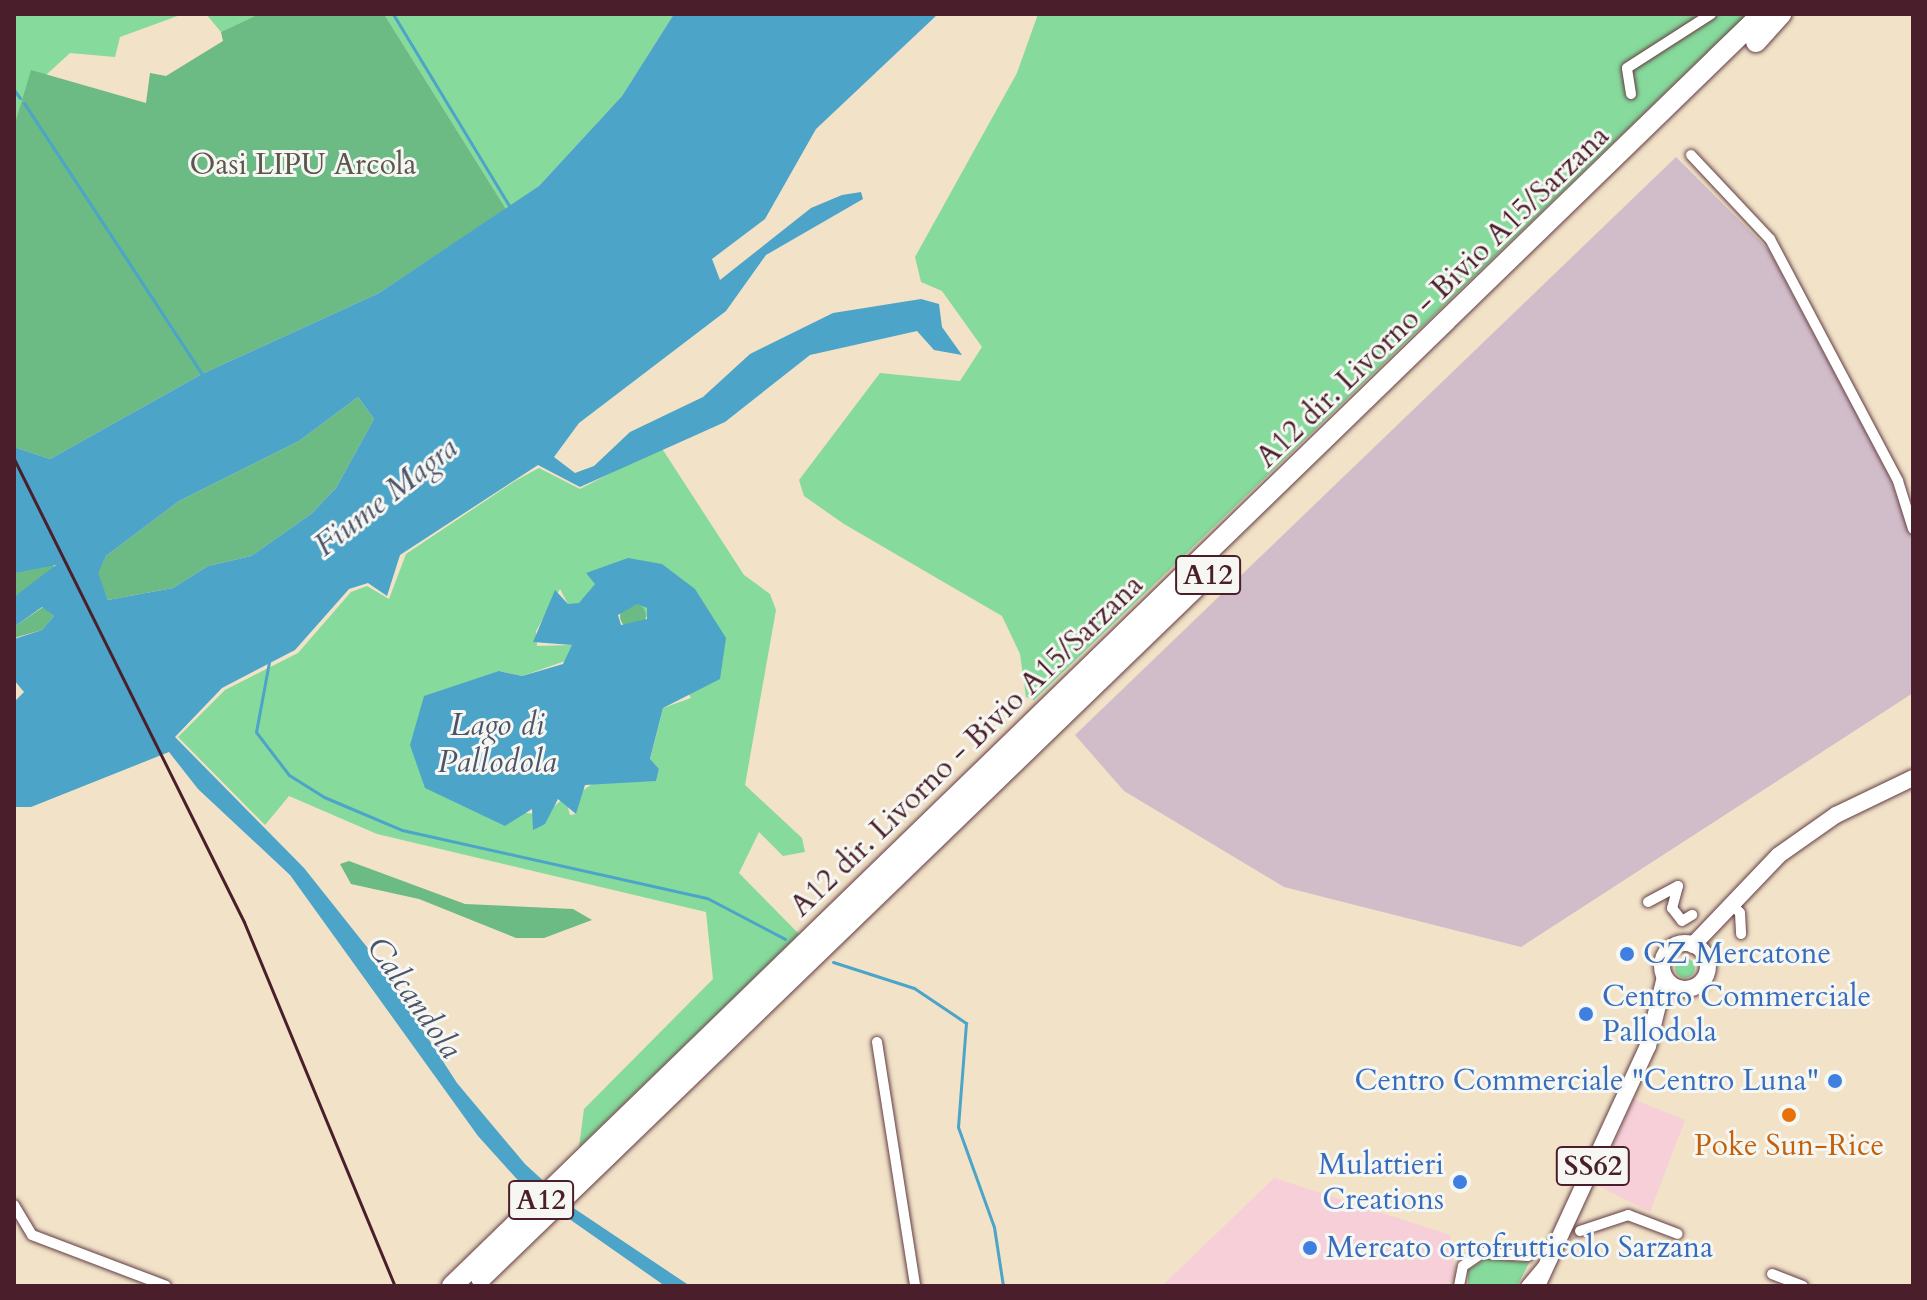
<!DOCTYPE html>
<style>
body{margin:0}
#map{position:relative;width:1927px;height:1300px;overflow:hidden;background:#f1e2c8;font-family:Cardo,serif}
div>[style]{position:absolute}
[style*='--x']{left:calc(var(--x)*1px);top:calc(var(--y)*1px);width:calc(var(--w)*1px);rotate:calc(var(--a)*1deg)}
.built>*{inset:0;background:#f6cfd8}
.industrial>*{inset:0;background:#d1bdca}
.green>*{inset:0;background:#86da9c}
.round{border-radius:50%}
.forest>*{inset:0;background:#6cba84}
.water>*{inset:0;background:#4ca4c9}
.stream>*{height:3px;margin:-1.5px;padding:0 1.5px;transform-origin:1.5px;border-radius:1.5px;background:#4ca4c9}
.street-tunnel>*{height:10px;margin-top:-5px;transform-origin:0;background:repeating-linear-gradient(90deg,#d0bba9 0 10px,transparent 0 15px)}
.roads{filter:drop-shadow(0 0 2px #633c43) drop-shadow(0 0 2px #633c43)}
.street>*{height:10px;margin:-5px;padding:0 5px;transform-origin:5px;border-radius:5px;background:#fff}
.primary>*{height:16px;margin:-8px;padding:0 8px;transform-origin:8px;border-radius:8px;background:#fff}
.primary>.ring{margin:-8px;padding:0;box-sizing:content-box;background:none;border:16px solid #fff;border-radius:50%}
.highway>*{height:20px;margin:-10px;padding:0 10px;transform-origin:10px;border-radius:10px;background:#fff}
.rail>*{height:3px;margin:-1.5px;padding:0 1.5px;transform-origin:1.5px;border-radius:1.5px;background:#4a1f2b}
.dots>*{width:22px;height:22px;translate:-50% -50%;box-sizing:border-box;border:4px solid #f6f6f2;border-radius:50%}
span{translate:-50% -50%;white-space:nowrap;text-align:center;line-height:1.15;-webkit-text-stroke:6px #f6f6f2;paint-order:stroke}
.shield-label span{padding:2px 6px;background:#f6f6f2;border:2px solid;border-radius:6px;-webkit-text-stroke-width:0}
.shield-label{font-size:28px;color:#4a1f2b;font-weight:700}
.park-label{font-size:30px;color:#5c574d}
.street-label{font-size:30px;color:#4a1f2b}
.shop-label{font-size:30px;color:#366cbe}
.left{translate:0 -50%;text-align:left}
.right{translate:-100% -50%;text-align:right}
.food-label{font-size:30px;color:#c56008}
.water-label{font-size:32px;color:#4b546a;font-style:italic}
.frame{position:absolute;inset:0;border:16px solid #4a1f2b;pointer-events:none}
</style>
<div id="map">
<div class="built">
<i style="clip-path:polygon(1633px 1099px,1685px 1120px,1650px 1212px,1597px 1185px)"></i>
<i style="clip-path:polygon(1274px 1178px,1450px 1235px,1455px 1277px,1445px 1286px,1162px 1286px)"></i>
</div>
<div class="industrial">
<i style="clip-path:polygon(1676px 157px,1769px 250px,1889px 476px,1913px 541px,1913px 693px,1521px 947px,1284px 887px,1124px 791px,1075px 735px)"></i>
</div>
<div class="green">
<i style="clip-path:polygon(14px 14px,183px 14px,120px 37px,115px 57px,70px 53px,46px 75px,31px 71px,14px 126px)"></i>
<i style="clip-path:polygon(206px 14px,259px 14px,221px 32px)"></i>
<i style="clip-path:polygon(384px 14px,674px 14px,622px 96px,539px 186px,506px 209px)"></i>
<i style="clip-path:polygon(1038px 14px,1762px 14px,1735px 44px,1724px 36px,1034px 700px,1026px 697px,1020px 654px,1002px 616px,844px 524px,804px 496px,799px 480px,880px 373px,960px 381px,982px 347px,942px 291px,921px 282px,915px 257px,1017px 73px)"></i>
<i style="clip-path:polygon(evenodd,661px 447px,744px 575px,770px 594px,776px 610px,745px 785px,802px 838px,805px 852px,783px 856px,759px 832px,739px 873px,799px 934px,579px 1147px,584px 1109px,713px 979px,706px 912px,377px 834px,289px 796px,265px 825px,178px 737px,225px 690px,298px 653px,351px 592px,367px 586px,389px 599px,406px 554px,515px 481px,539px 468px,580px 489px,661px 447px,618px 565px,691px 698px,663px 708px,650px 760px,659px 769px,656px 781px,595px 782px,578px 794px,576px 814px,570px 815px,565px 797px,544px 815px,518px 812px,505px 825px,499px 671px,522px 676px,568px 660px,572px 645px,537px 646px,536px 631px,560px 589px,568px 604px,579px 604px,596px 583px,586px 573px,618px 565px)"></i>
<i class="round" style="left:1675px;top:958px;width:20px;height:20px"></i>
<i style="clip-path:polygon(1487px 1258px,1519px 1262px,1530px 1261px,1517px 1286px,1468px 1286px,1468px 1270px)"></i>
</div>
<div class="forest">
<i style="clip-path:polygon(259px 14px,384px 14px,506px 209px,379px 293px,202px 374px,50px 459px,14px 447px,14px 126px,31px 70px,146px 103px,150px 73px,166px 76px,223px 41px,221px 32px)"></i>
<i style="clip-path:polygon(358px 397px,374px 419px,336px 488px,311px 514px,251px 556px,208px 566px,173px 588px,108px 600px,97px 573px,106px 556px,179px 501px,299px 441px)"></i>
<i style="clip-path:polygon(52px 561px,55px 570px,14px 597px,14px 573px)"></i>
<i class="round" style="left:620px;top:603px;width:26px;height:26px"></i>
<i style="clip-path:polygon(43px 607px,54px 616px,42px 630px,14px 638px,14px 627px)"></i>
<i style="clip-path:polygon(349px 861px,465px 904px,573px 909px,592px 920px,544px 938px,516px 938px,419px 899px,351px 884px,340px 864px)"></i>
</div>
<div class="water">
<i style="clip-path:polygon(evenodd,674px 14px,938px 14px,816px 129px,765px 219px,712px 259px,720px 280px,811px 208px,842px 195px,861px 192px,863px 199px,766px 255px,726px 311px,579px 423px,554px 457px,575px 473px,594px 466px,630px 432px,703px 397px,750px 354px,833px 313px,921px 299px,939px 304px,942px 327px,962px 355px,934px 350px,917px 331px,810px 355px,725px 422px,580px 487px,538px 465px,400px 555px,387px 596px,368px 583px,349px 589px,295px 650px,222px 688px,175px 737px,304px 868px,378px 961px,457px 1083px,525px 1164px,572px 1207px,690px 1286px,665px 1286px,525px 1188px,478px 1136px,290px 875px,198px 789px,169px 752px,31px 807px,14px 807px,14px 702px,24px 692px,14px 680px,14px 639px,42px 630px,54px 616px,42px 607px,14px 627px,14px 597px,56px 565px,14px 573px,14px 447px,50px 459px,202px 374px,379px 293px,539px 186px,622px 96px,674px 14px,358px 397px,374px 419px,336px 488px,311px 514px,251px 556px,208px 566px,173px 588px,108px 600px,98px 573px,106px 556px,179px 501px,299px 441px,358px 397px)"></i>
<i style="clip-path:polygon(evenodd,628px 558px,662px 564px,695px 589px,726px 638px,720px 679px,663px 708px,650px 759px,659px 769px,656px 781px,585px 785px,576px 814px,558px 799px,545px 824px,533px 830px,532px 809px,505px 826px,425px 788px,410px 745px,424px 696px,499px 671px,522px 676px,563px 664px,572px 645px,533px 642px,555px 590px,568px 604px,579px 603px,595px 584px,586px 573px,628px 558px,637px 604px,647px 608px,647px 619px,621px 625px,618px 615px,637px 604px)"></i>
</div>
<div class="stream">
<i style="--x:393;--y:14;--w:226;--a:58.8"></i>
<i style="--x:14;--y:90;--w:10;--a:53"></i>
<i style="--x:24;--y:103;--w:324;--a:56.7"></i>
<i style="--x:269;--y:662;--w:71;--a:100.5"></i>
<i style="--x:256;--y:732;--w:54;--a:52.5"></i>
<i style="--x:289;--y:775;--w:41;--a:32.2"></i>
<i style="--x:324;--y:797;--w:85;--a:22.9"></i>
<i style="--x:402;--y:830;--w:312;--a:12.6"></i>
<i style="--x:707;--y:898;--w:88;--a:27.7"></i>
<i style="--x:833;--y:962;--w:85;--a:17.8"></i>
<i style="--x:914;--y:988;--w:63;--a:33.9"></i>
<i style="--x:966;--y:1023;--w:104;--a:94.4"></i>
<i style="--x:958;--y:1127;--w:106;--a:70.2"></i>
<i style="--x:994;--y:1227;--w:60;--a:81.3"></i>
</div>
<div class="street-tunnel">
<i style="--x:1528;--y:1256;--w:58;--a:-25.7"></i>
</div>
<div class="roads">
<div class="street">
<i style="--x:1631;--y:94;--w:26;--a:-99"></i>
<i style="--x:1627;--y:68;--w:100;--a:-32.7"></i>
<i style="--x:1691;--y:155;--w:115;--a:46.8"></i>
<i style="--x:1770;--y:239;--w:274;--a:62.1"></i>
<i style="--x:1898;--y:481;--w:50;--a:72.6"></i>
<i style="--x:1648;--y:902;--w:34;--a:-28"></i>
<i style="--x:1678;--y:886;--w:23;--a:105"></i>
<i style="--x:1672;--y:908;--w:16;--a:52"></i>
<i style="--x:1682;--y:921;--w:12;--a:-31"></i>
<i style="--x:1731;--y:903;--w:13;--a:48"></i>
<i style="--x:1740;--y:913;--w:21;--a:87"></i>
<i style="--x:877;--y:1042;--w:247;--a:81.1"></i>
<i style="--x:14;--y:1205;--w:35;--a:59"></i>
<i style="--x:32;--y:1235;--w:143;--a:20.8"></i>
<i style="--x:1580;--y:1231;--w:51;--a:-18.4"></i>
<i style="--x:1628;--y:1215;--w:53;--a:20.8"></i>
<i style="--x:1772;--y:1274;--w:33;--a:21"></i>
<i style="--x:1459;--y:1286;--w:20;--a:-79"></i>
<i style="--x:1463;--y:1266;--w:23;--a:-34"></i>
<i style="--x:1482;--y:1253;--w:46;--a:3.7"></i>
<i style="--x:1526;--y:1286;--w:26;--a:-50"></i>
</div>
<div class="primary">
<i class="ring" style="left:1662px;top:943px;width:30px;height:30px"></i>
<i style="--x:1693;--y:945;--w:124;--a:-46.3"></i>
<i style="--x:1779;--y:855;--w:70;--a:-35.1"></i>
<i style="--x:1836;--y:815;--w:85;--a:-25.7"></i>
<i style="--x:1537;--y:1286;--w:264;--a:-65.2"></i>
<i style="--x:1648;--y:1046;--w:71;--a:-76.2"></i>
</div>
<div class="highway">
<i style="--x:1756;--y:42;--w:38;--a:-48"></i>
<i style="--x:481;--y:1278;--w:992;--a:-44.02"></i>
<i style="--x:452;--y:1286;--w:1826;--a:-44.16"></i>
</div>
</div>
<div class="rail">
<i style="--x:14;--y:459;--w:517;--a:63.58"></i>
<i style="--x:244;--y:922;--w:394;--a:67.5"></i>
</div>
<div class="dots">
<i style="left:1627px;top:954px;background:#3f7fe0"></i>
<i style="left:1586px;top:1014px;background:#3f7fe0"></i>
<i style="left:1835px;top:1081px;background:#3f7fe0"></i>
<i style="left:1789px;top:1115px;background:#e8710a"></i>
<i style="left:1460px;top:1182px;background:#3f7fe0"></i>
<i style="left:1310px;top:1248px;background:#3f7fe0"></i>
</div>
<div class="shield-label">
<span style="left:1208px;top:575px">A12</span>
<span style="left:1593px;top:1166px">SS62</span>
<span style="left:541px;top:1200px">A12</span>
</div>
<div class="park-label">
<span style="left:303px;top:165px">Oasi LIPU Arcola</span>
</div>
<div class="street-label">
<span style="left:1433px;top:297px;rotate:-44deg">A12 dir. Livorno - Bivio A15/Sarzana</span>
<span style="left:967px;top:746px;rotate:-44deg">A12 dir. Livorno - Bivio A15/Sarzana</span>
</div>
<div class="shop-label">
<span class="left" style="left:1643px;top:954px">CZ Mercatone</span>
<span class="left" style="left:1602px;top:1014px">Centro Commerciale<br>Pallodola</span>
<span class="right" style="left:1819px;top:1081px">Centro Commerciale "Centro Luna"</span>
<span class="right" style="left:1444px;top:1182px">Mulattieri<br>Creations</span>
<span class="left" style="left:1326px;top:1248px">Mercato ortofrutticolo Sarzana</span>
</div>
<div class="food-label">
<span style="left:1789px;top:1146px">Poke Sun-Rice</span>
</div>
<div class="water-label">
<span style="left:386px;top:497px;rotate:-38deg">Fiume Magra</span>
<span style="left:497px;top:744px">Lago di<br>Pallodola</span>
<span style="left:414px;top:998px;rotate:55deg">Calcandola</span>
</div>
<div class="frame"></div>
</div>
